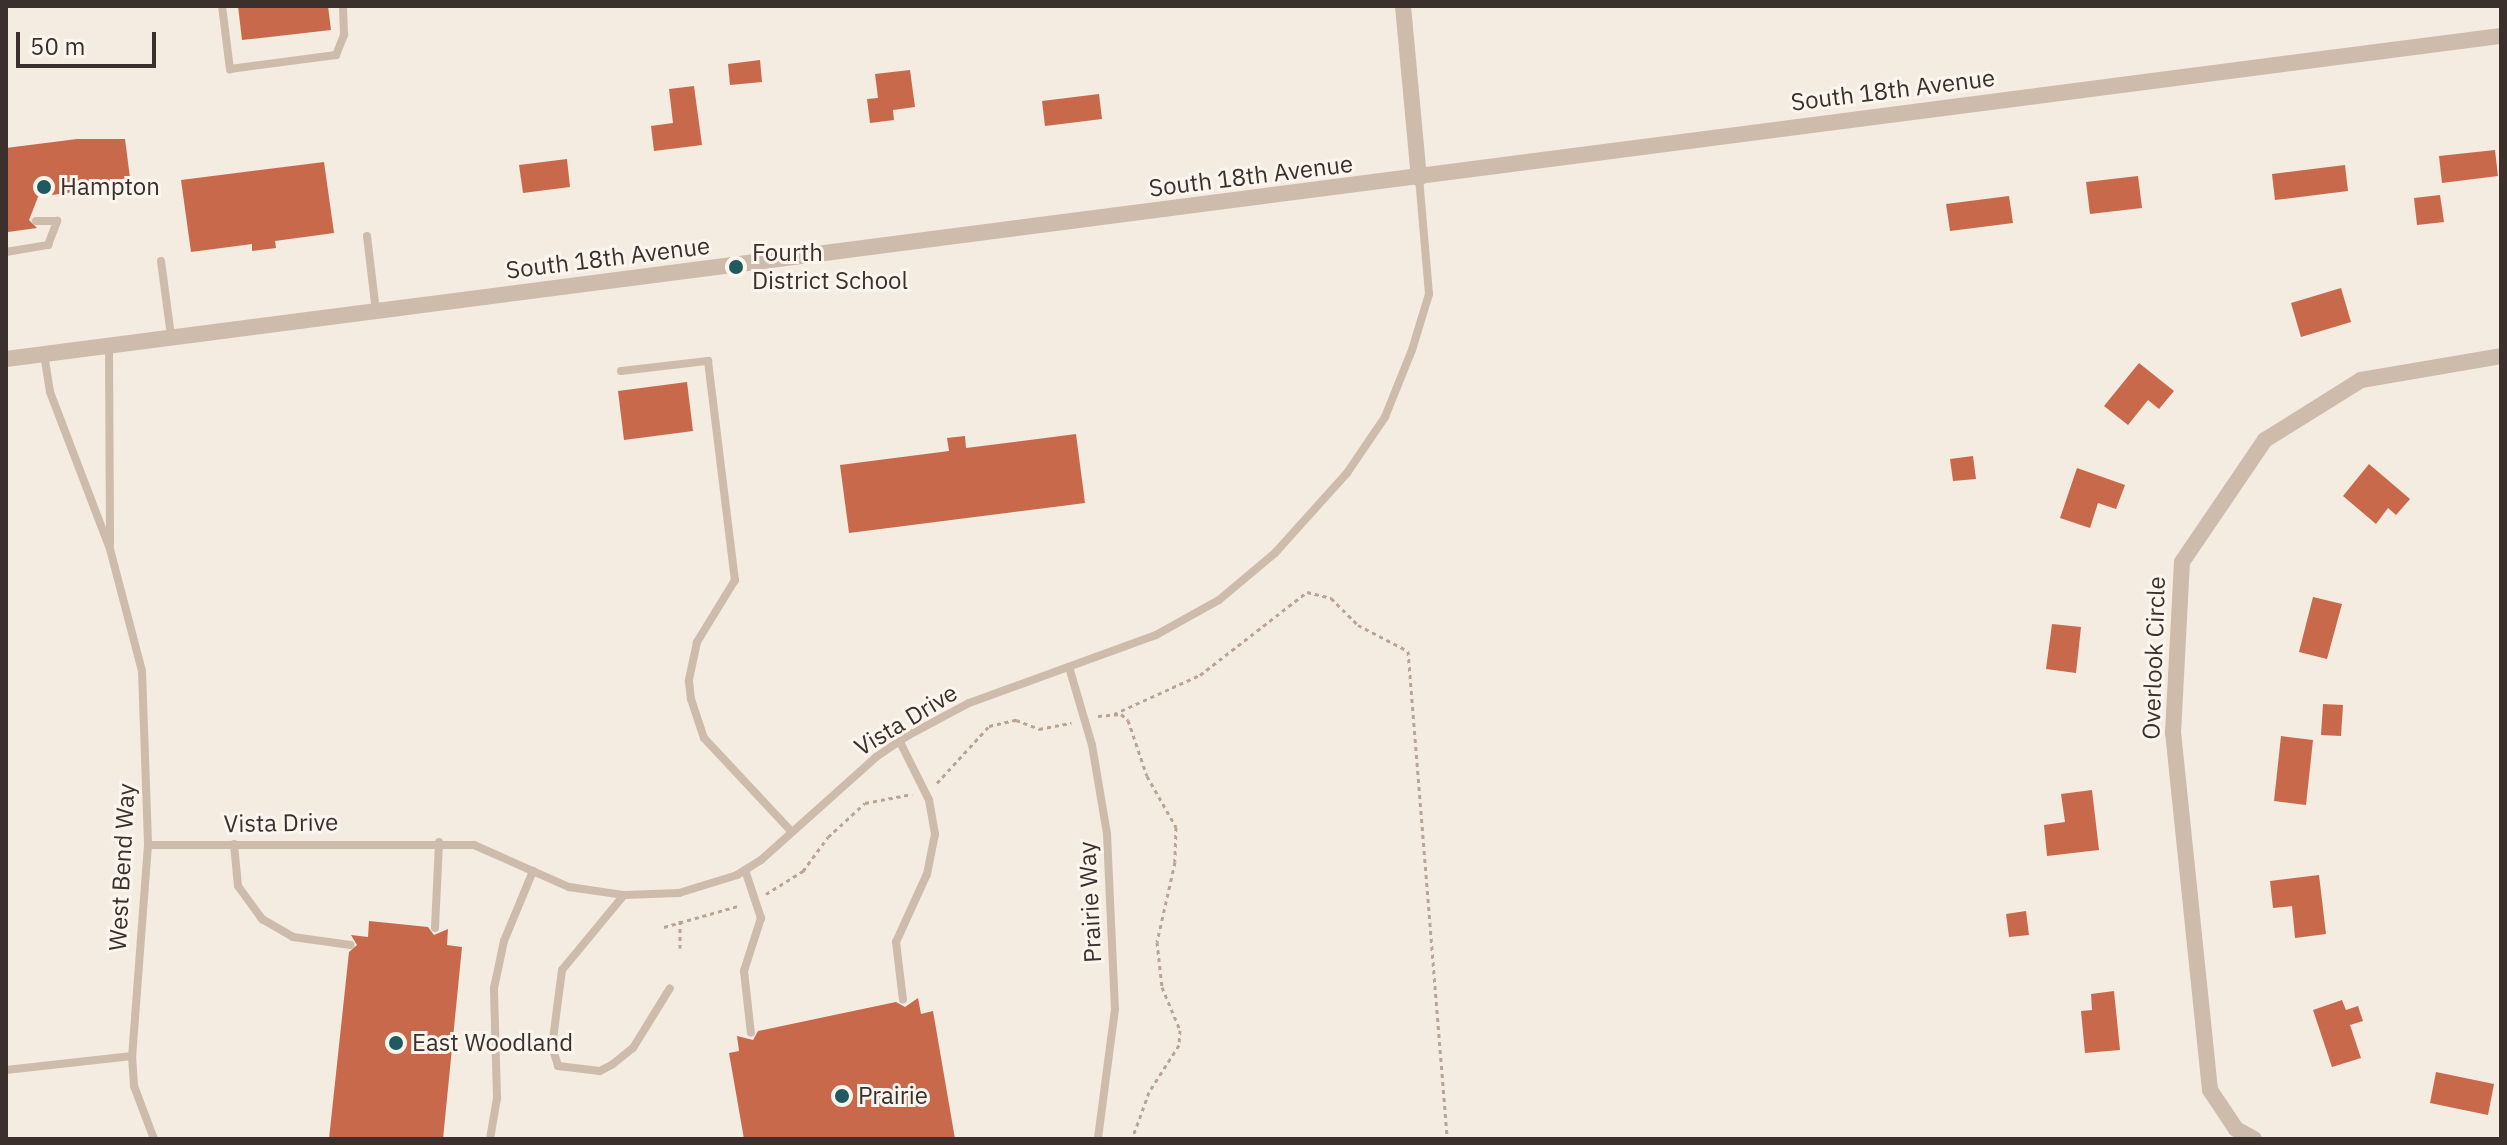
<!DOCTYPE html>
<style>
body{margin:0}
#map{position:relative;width:2507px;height:1145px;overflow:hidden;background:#f4ebe1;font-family:"IBM Plex Sans",sans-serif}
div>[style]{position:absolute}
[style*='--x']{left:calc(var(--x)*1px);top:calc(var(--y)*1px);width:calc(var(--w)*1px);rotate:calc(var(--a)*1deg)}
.building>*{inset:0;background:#c8694b}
.path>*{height:3px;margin-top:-1.5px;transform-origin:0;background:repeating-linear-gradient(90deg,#b9a596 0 4px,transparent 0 8px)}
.service>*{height:8px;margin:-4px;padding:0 4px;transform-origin:4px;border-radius:4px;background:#cdbbac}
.minor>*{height:16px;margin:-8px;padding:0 8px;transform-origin:8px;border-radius:8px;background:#cdbbac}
.dots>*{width:22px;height:22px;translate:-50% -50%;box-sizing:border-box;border:4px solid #fbf5ee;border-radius:50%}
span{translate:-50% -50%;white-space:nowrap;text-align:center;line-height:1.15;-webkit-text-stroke:6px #fbf5ee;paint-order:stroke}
.street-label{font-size:24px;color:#3b302b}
.poi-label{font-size:24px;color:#3b302b}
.left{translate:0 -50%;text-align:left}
.frame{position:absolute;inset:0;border:8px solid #3b302b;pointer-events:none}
.scale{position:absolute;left:16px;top:32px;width:140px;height:36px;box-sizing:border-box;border:4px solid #3b302b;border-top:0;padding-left:10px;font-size:24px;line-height:28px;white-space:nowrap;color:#3b302b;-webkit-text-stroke:6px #fbf5ee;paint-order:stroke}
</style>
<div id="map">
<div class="building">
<i style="clip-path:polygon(238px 6px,328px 6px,331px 30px,242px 40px)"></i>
<i style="clip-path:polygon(760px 60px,762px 82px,730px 85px,728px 64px)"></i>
<i style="clip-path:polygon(910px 70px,915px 107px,893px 110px,894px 120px,870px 123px,867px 99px,878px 98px,875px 74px)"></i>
<i style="clip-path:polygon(694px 86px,702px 145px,654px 151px,651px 126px,673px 123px,669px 89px)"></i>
<i style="clip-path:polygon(1099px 94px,1102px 119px,1045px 126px,1042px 101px)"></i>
<i style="clip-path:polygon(77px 139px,125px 139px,130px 178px,114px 180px,115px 186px,38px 197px,29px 220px,37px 228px,8px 232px,6px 148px)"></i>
<i style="clip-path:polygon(2495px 150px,2498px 176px,2442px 183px,2439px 156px)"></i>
<i style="clip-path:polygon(567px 159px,570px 187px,523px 193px,519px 165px)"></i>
<i style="clip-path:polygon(324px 162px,334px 233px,275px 241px,276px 248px,252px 251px,252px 244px,191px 252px,181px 180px)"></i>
<i style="clip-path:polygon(2345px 165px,2348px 191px,2275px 200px,2272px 174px)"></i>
<i style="clip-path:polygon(2138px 176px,2142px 208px,2090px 214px,2086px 182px)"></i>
<i style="clip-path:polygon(2440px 195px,2444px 222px,2417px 225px,2414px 198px)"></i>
<i style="clip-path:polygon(2009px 196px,2013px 223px,1950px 231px,1946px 204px)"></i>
<i style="clip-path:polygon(2341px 288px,2351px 322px,2301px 337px,2291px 303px)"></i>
<i style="clip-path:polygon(2139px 363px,2174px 391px,2159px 409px,2148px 400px,2128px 425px,2104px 406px)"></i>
<i style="clip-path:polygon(687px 382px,693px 431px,624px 440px,618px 391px)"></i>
<i style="clip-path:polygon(1076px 434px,1085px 503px,849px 533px,840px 465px,949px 451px,947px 438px,965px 436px,966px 448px)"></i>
<i style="clip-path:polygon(1973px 456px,1976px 479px,1953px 481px,1950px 459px)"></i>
<i style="clip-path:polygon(2369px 464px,2410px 499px,2396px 515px,2388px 508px,2376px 524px,2343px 496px)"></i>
<i style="clip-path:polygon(2077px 468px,2125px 485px,2116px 509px,2098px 503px,2090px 528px,2060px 518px)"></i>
<i style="clip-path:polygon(2313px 597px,2342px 604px,2327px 659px,2299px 652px)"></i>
<i style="clip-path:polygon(2052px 624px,2081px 627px,2076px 673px,2046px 669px)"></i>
<i style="clip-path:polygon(2323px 704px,2343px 705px,2341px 736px,2321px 735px)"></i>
<i style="clip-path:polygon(2281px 736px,2313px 740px,2306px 805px,2274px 801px)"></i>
<i style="clip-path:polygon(2092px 790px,2099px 850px,2047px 856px,2044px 825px,2065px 822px,2061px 794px)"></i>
<i style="clip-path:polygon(2319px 875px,2326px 934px,2295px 938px,2292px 906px,2273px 908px,2270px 881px)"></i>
<i style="clip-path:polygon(2026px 911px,2029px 935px,2009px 937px,2006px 914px)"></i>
<i style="clip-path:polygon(369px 921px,428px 927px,434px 935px,448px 929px,447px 945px,462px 947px,443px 1139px,329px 1139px,349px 952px,357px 945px,351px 935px,368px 937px)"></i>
<i style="clip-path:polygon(2114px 991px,2120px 1050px,2085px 1053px,2081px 1011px,2092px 1010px,2091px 994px)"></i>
<i style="clip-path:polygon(918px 998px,921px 1014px,933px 1011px,955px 1139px,744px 1139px,729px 1053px,739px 1051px,737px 1036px,753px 1040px,758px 1031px,896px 1002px,905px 1007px)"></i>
<i style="clip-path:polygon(2342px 1000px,2346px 1010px,2358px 1006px,2363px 1021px,2350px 1025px,2361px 1058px,2332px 1067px,2313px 1010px)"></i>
<i style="clip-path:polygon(2436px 1072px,2494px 1084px,2488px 1115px,2430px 1103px)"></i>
</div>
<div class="path">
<i style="--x:1114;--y:714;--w:94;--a:-24.4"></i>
<i style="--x:1200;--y:675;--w:135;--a:-37.8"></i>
<i style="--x:1307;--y:592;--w:25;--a:14"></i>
<i style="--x:1331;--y:598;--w:38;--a:45"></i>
<i style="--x:1358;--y:625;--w:56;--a:27.5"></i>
<i style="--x:1408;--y:651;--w:490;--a:85.4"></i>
<i style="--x:1098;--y:716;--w:23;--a:-5"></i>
<i style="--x:1121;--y:714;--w:9;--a:41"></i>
<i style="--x:1128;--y:720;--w:59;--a:71.3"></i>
<i style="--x:1147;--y:776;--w:59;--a:60.4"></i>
<i style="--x:1176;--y:827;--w:35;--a:92"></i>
<i style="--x:1175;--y:862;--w:82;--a:102.7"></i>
<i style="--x:1157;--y:942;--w:45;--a:83.7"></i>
<i style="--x:1162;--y:987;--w:47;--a:67.3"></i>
<i style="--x:1180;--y:1030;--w:15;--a:94"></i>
<i style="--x:1179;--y:1045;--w:56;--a:122.6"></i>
<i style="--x:1149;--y:1092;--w:50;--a:109.9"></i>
<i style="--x:937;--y:783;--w:77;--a:-47.6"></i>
<i style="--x:989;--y:726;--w:28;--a:-13"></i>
<i style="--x:1016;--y:720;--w:25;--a:21"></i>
<i style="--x:1039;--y:729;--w:33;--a:-11"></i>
<i style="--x:766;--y:894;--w:44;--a:-31.9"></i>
<i style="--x:803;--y:871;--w:42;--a:-53.7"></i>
<i style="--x:828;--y:837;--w:50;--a:-42.6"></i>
<i style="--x:865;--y:803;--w:48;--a:-10.8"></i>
<i style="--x:664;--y:927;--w:80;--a:-15.9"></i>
<i style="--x:680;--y:948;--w:29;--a:-90"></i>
</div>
<div class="service">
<i style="--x:222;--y:6;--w:64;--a:82.8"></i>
<i style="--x:230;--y:69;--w:107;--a:-7.5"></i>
<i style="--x:336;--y:55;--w:22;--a:-68"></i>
<i style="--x:344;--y:35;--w:29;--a:-92"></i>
<i style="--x:367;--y:236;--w:76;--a:83.2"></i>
<i style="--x:6;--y:252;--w:43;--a:-9.5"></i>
<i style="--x:48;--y:245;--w:26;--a:-69"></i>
<i style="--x:57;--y:221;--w:21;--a:180"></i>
<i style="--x:161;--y:261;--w:76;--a:82.4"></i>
<i style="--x:109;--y:346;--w:198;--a:89.7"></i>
<i style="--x:44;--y:354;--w:38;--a:81"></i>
<i style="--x:50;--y:392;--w:168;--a:69.1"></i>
<i style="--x:110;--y:549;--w:126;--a:75.3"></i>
<i style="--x:142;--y:671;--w:174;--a:88"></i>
<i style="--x:148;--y:845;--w:212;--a:94.3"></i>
<i style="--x:132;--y:1056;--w:30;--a:86"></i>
<i style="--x:134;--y:1086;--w:57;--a:69.3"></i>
<i style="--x:621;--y:371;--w:88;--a:-6.6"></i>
<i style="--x:708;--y:361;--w:221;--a:83"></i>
<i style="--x:735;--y:580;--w:73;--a:121.5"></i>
<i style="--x:697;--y:642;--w:40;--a:102"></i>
<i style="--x:689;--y:681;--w:18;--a:84"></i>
<i style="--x:691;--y:699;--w:41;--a:71.6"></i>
<i style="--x:704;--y:738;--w:129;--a:46.9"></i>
<i style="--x:1069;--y:667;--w:81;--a:73.6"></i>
<i style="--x:1092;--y:745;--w:90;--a:80.4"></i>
<i style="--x:1107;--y:834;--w:175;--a:87.4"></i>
<i style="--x:1115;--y:1009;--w:131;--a:97.5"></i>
<i style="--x:900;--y:742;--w:65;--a:63.4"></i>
<i style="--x:929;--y:800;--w:35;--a:80"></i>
<i style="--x:935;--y:834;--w:41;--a:101.3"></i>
<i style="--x:927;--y:874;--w:75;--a:114.5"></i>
<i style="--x:896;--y:942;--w:58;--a:83.1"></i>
<i style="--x:234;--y:844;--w:42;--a:84.6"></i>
<i style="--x:238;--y:886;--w:41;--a:54"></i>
<i style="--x:262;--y:919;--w:36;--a:30"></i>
<i style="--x:293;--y:937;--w:58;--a:8"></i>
<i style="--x:148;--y:845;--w:326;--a:0"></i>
<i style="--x:474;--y:845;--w:104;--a:23.9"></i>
<i style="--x:569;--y:887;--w:56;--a:8.3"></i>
<i style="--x:624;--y:895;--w:55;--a:-2.1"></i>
<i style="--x:679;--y:893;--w:61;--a:-17.2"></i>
<i style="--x:737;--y:875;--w:28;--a:-32"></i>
<i style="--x:761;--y:860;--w:154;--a:-41.8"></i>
<i style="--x:876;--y:757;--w:40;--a:-34"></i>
<i style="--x:909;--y:735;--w:68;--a:-28.1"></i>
<i style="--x:969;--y:703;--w:199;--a:-20"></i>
<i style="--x:1156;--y:635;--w:72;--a:-29.1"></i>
<i style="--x:1219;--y:600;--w:73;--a:-40"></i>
<i style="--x:1275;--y:553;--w:108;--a:-48"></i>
<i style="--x:1347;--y:473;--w:68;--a:-55.8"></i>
<i style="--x:1385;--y:417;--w:72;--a:-68.1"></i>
<i style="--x:1412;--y:350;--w:59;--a:-73.1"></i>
<i style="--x:1429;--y:294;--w:116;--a:-94.9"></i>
<i style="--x:745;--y:870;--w:51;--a:71.6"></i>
<i style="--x:761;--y:918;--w:56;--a:107.8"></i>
<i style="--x:744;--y:971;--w:62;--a:83.6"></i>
<i style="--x:624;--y:895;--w:97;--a:129.6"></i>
<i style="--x:562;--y:970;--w:78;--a:97.4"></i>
<i style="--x:552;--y:1047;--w:20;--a:72"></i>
<i style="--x:558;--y:1066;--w:42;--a:6.8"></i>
<i style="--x:600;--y:1071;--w:15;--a:-28"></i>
<i style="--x:613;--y:1064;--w:26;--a:-39"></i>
<i style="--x:633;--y:1048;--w:70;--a:-58.3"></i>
<i style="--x:435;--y:928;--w:86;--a:-87.3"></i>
<i style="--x:6;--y:1070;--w:127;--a:-6.3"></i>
<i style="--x:490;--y:1139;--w:42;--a:-80.3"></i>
<i style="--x:497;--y:1098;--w:110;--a:-91.6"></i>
<i style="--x:494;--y:988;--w:48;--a:-78"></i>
<i style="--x:504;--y:941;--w:76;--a:-67.5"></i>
</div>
<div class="minor">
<i style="--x:1403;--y:6;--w:173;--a:84.7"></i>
<i style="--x:6;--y:359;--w:2516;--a:-7.38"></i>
<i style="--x:2254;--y:1139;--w:21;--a:-151"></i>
<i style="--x:2236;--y:1129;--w:47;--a:-123.7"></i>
<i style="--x:2210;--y:1090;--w:359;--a:-95.9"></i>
<i style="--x:2173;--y:733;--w:171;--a:-87"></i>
<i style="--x:2182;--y:562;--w:148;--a:-55.8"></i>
<i style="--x:2265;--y:440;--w:113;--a:-32"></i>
<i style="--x:2361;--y:380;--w:142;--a:-9.7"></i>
</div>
<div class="dots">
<i style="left:44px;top:187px;background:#1f5a5e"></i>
<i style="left:736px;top:267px;background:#1f5a5e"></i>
<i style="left:396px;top:1043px;background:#1f5a5e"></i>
<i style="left:842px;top:1096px;background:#1f5a5e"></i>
</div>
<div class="street-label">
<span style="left:1893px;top:90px;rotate:-7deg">South 18th Avenue</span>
<span style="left:1251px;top:176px;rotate:-7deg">South 18th Avenue</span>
<span style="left:608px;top:258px;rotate:-7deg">South 18th Avenue</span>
<span style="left:2154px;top:658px;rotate:-88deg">Overlook Circle</span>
<span style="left:906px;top:720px;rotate:-31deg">Vista Drive</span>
<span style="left:281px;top:823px;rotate:-1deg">Vista Drive</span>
<span style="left:122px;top:867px;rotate:-87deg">West Bend Way</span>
<span style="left:1090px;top:902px;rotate:-93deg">Prairie Way</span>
</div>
<div class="poi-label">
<span class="left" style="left:60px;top:187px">Hampton</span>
<span class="left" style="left:752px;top:267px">Fourth<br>District School</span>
<span class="left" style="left:412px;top:1043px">East Woodland</span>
<span class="left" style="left:858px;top:1096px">Prairie</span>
</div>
<div class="frame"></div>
<div class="scale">50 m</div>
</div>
